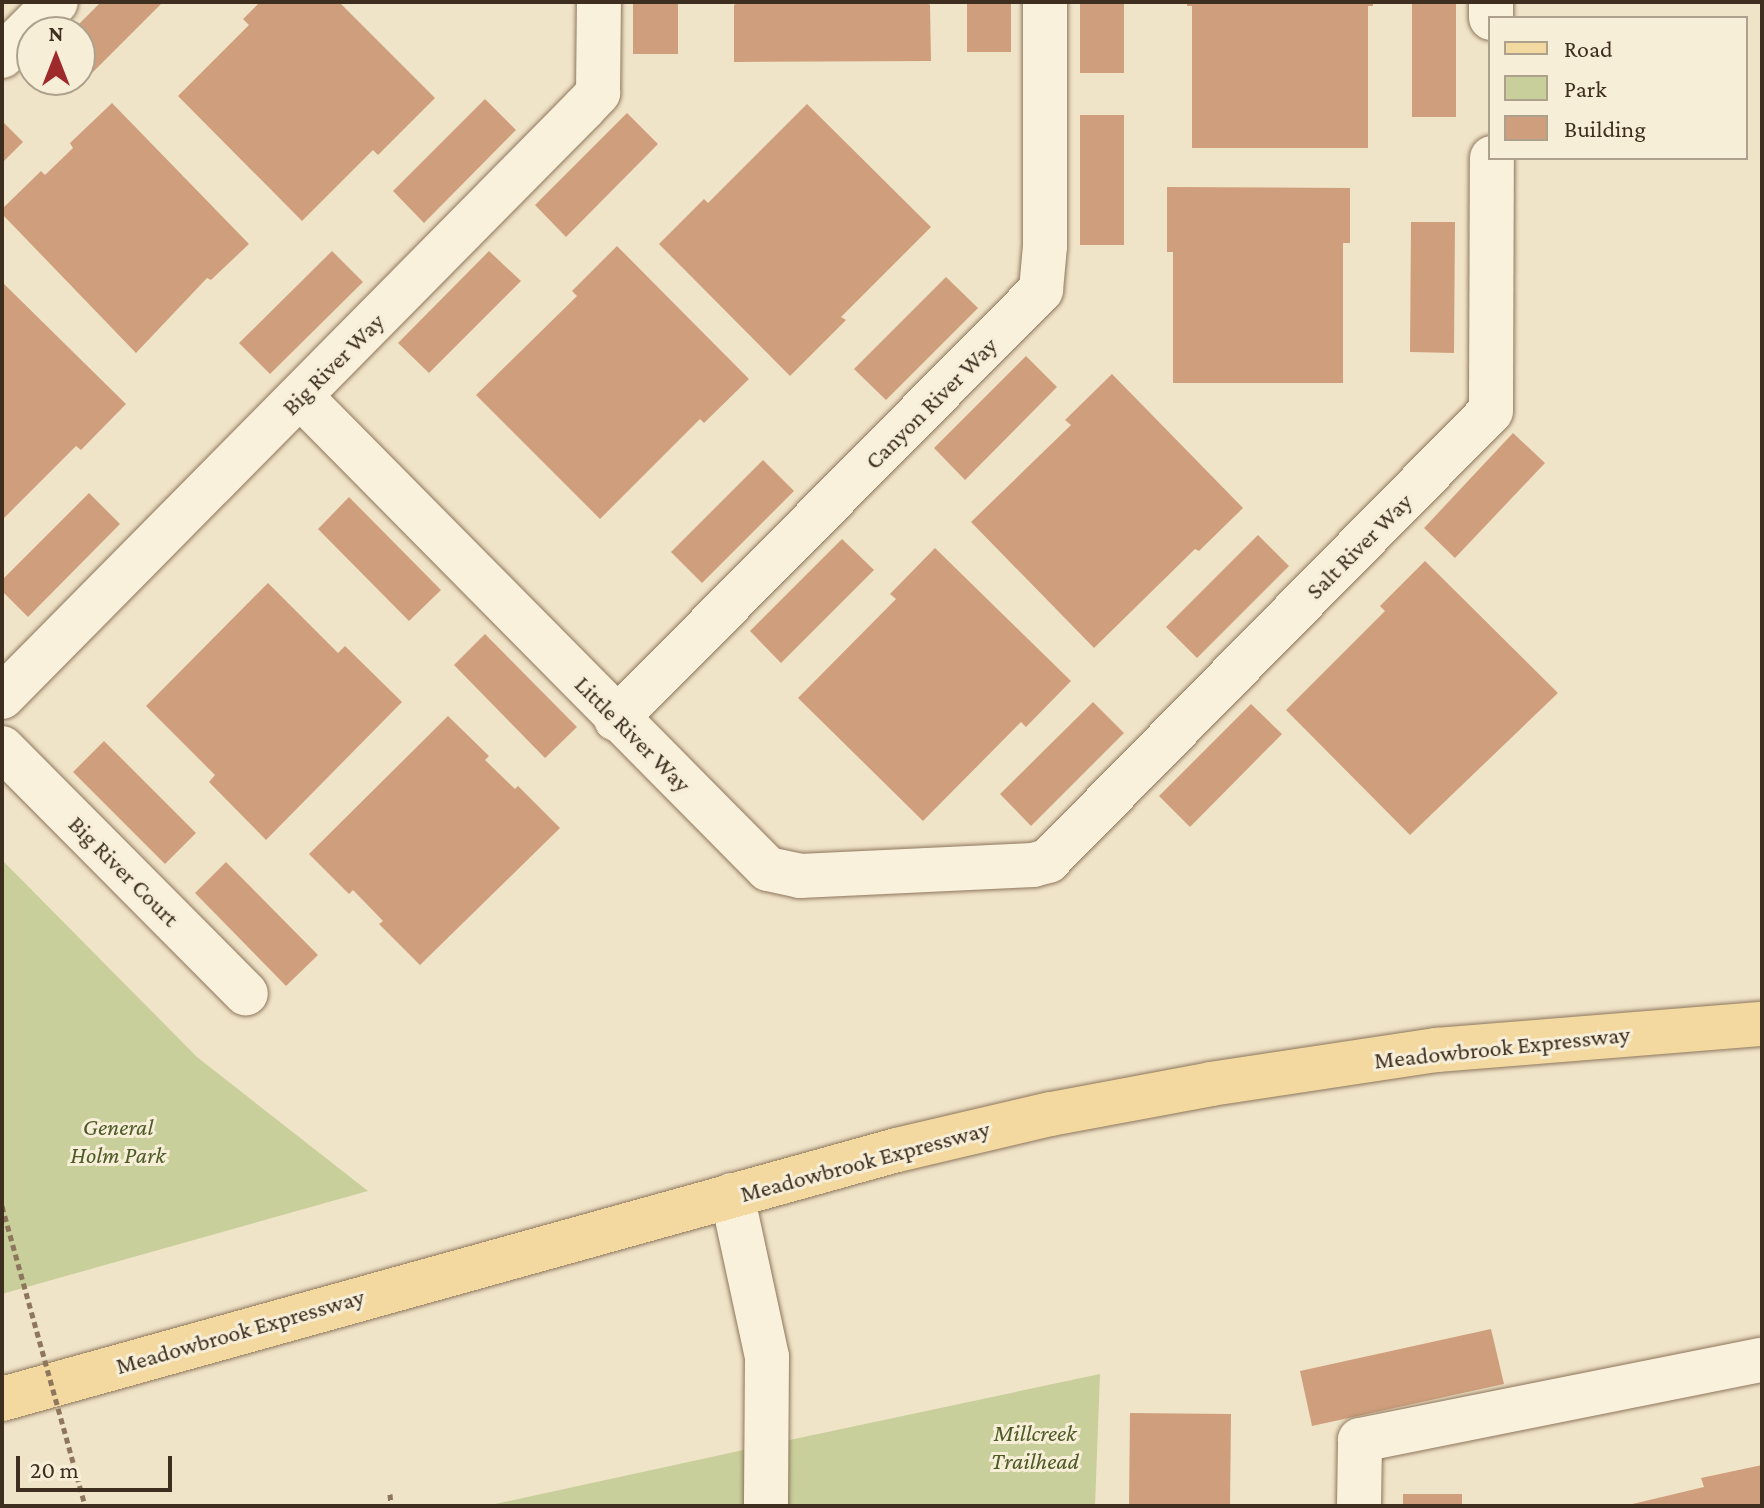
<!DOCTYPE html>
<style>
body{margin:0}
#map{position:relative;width:1764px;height:1508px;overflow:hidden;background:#f0e4c8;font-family:"Crimson Pro",serif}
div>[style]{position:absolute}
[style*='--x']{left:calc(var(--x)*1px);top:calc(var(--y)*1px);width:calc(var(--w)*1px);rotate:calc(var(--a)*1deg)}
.green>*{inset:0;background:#c9cf9b}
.building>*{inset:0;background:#cf9f7d}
.path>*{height:5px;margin-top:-2.5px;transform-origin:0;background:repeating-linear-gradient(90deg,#8d765c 0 6px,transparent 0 10px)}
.roads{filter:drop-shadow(0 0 2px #8d765c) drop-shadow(0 0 2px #8d765c)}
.minor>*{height:44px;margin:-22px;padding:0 22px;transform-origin:22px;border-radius:22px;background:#faf1dc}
.major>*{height:44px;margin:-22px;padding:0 22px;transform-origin:22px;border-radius:22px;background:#f3d9a0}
.path-bridge>*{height:5px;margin-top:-2.5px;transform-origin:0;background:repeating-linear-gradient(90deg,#8d765c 0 6px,transparent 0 10px)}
span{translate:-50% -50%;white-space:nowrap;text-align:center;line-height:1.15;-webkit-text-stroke:6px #f7eed8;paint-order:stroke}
.street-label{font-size:24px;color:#3d2e20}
.park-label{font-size:24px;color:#4d5a26;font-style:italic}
.frame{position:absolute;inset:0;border:4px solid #3d2e20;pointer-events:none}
.legend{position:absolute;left:1488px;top:16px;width:260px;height:144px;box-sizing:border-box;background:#f7eed8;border:2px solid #ada18e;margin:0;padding:10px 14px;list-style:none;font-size:24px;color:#3d2e20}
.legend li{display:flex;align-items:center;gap:16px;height:40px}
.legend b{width:40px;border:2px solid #ada18e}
.north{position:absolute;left:16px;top:16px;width:80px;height:80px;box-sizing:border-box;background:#f7eed8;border:2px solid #ada18e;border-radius:50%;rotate:0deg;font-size:22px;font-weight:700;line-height:32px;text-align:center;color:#3d2e20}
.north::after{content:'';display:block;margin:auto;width:28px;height:36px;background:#9e2a2b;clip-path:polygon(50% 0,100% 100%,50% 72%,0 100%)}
.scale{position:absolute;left:16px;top:1456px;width:156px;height:36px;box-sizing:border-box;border:4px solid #3d2e20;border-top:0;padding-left:10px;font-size:24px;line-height:28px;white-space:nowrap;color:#3d2e20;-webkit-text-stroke:6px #f7eed8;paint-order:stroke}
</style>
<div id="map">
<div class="green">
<i style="clip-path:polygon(2px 860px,197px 1057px,368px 1191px,2px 1294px)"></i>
<i style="clip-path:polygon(1100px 1374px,1095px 1506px,486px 1506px,766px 1445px)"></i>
</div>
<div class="building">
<i style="clip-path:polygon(101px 2px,163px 2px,83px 82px,80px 32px,71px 32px)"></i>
<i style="clip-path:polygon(260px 2px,339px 2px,435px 98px,378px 155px,373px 150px,302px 221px,178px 96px,249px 25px,243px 19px)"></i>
<i style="clip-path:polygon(633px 2px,678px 2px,678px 54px,633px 54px)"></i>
<i style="clip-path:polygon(738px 2px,926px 2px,930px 5px,931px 61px,734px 62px,734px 5px)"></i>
<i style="clip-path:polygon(967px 2px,1011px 2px,1011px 52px,967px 52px)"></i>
<i style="clip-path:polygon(1080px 2px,1124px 2px,1124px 73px,1080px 73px)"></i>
<i style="clip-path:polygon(1187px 2px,1373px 2px,1373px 6px,1368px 6px,1368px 148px,1192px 148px,1192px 6px,1187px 6px)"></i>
<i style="clip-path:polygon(1412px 2px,1456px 2px,1456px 117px,1412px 117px)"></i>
<i style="clip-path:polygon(485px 99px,516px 130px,424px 223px,393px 191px)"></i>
<i style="clip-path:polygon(112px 103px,249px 244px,211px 280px,207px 278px,136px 353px,2px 214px,2px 209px,41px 171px,45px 175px,73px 148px,70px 143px)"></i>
<i style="clip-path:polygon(807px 104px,931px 227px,841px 317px,846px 320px,790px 376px,659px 244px,704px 199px,708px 203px)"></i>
<i style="clip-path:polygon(627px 113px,658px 144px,566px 237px,535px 205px)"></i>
<i style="clip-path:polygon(1080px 115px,1124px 115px,1124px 245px,1080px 245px)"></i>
<i style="clip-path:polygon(2px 121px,23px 142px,2px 163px)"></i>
<i style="clip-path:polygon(1167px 187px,1350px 188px,1350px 243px,1343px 243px,1343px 383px,1173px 383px,1173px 252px,1167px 252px)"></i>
<i style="clip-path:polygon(1411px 222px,1455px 222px,1454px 353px,1410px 352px)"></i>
<i style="clip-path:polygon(617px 246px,749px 379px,704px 423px,700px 419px,600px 519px,476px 395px,577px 296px,572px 291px)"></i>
<i style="clip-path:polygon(332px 251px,363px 282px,270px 374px,239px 343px)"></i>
<i style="clip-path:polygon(489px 251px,521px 281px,429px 373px,398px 343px)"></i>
<i style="clip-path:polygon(946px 277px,978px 308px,886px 400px,854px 369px)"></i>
<i style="clip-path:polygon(2px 282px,126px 404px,81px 450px,76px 446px,2px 520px)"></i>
<i style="clip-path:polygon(1026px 356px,1057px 387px,965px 480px,934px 448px)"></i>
<i style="clip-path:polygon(1112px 374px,1243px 508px,1199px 551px,1195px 549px,1094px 648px,971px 522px,1071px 425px,1065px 420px)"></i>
<i style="clip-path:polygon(1513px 433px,1545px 463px,1455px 558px,1424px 528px)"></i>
<i style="clip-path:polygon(763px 460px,794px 491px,702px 583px,671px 552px)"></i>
<i style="clip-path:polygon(89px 493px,120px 524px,28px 617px,2px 591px,2px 580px)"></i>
<i style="clip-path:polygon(349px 497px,441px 590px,409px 621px,318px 529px)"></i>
<i style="clip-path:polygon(1258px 535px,1289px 566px,1197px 658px,1166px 627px)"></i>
<i style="clip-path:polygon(842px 539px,874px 570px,781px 663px,750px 631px)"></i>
<i style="clip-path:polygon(935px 548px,1071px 681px,1026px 727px,1021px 722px,923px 821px,798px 698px,896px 599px,890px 594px)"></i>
<i style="clip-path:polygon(1425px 561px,1558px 693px,1410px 835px,1286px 710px,1385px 611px,1380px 606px)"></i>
<i style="clip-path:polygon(268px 583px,338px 653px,345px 646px,402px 702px,266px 840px,209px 782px,215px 775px,146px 706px)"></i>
<i style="clip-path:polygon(485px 634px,577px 727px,545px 758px,454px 665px)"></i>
<i style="clip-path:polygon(1093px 702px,1124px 733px,1031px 826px,1000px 794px)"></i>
<i style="clip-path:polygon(1251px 704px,1282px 734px,1190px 827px,1159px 796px)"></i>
<i style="clip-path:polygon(448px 716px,489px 756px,485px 760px,515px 789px,518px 786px,560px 828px,420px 965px,379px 924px,383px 921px,353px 890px,349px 894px,309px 854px)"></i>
<i style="clip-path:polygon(104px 741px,196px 833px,165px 864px,73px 772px)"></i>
<i style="clip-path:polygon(226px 862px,318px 955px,286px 986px,195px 893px)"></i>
<i style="clip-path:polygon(1491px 1329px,1504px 1384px,1312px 1426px,1300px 1371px)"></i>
<i style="clip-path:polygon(1130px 1413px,1231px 1414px,1230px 1506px,1129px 1506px)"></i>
<i style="clip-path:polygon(1762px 1465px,1762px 1506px,1624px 1506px,1704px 1487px,1701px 1478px)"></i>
<i style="clip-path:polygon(1403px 1494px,1462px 1494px,1462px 1506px,1403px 1506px)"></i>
</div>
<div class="path">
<i style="--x:2;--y:1205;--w:1;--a:90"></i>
<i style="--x:390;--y:1494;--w:12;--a:85"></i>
</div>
<div class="roads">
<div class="minor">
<i style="--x:1491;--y:2;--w:16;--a:90"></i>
<i style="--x:2;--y:56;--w:76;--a:-45"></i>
<i style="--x:301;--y:397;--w:664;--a:45.31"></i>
<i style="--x:768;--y:869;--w:33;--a:12"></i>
<i style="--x:800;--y:876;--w:233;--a:-2.7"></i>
<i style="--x:1033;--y:865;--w:16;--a:-15"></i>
<i style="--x:1048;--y:861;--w:631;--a:-45.45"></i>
<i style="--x:1491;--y:411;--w:253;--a:-89.8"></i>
<i style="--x:2;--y:697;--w:828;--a:-45.34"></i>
<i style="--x:584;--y:108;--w:21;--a:-47"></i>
<i style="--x:598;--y:93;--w:91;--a:-89.4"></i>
<i style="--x:616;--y:719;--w:604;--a:-45.27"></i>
<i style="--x:1041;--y:290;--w:44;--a:-84.8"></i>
<i style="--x:1045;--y:246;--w:244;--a:-90"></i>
<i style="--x:2;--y:748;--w:346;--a:45.2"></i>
<i style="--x:732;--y:1195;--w:166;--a:77.8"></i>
<i style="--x:767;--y:1357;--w:149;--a:90.4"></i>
<i style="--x:1359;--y:1506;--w:66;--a:-89.1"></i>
<i style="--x:1360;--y:1440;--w:410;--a:-11.3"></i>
</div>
<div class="major">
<i style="--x:2;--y:1399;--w:929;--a:-15.55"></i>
<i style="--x:897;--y:1150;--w:158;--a:-13.2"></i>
<i style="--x:1051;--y:1114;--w:163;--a:-10.6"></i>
<i style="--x:1211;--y:1084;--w:229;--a:-8.6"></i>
<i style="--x:1437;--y:1050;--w:326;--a:-4.6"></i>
</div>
</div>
<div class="path-bridge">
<i style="--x:2;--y:1206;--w:311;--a:74.5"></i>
</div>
<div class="street-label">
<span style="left:333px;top:364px;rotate:-45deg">Big River Way</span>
<span style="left:931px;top:403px;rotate:-45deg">Canyon River Way</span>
<span style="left:1359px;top:546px;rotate:-45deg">Salt River Way</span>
<span style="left:633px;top:734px;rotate:45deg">Little River Way</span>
<span style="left:124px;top:871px;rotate:45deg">Big River Court</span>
<span style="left:1502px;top:1047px;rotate:-6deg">Meadowbrook Expressway</span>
<span style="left:865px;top:1161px;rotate:-15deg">Meadowbrook Expressway</span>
<span style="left:240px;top:1331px;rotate:-16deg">Meadowbrook Expressway</span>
</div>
<div class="park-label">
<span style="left:118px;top:1141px">General<br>Holm Park</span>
<span style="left:1035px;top:1447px">Millcreek<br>Trailhead</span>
</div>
<div class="frame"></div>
<ul class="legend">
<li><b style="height:10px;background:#f3d9a0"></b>Road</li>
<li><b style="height:22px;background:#c9cf9b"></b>Park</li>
<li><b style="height:22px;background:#cf9f7d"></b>Building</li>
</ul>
<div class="north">N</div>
<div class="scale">20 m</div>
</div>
